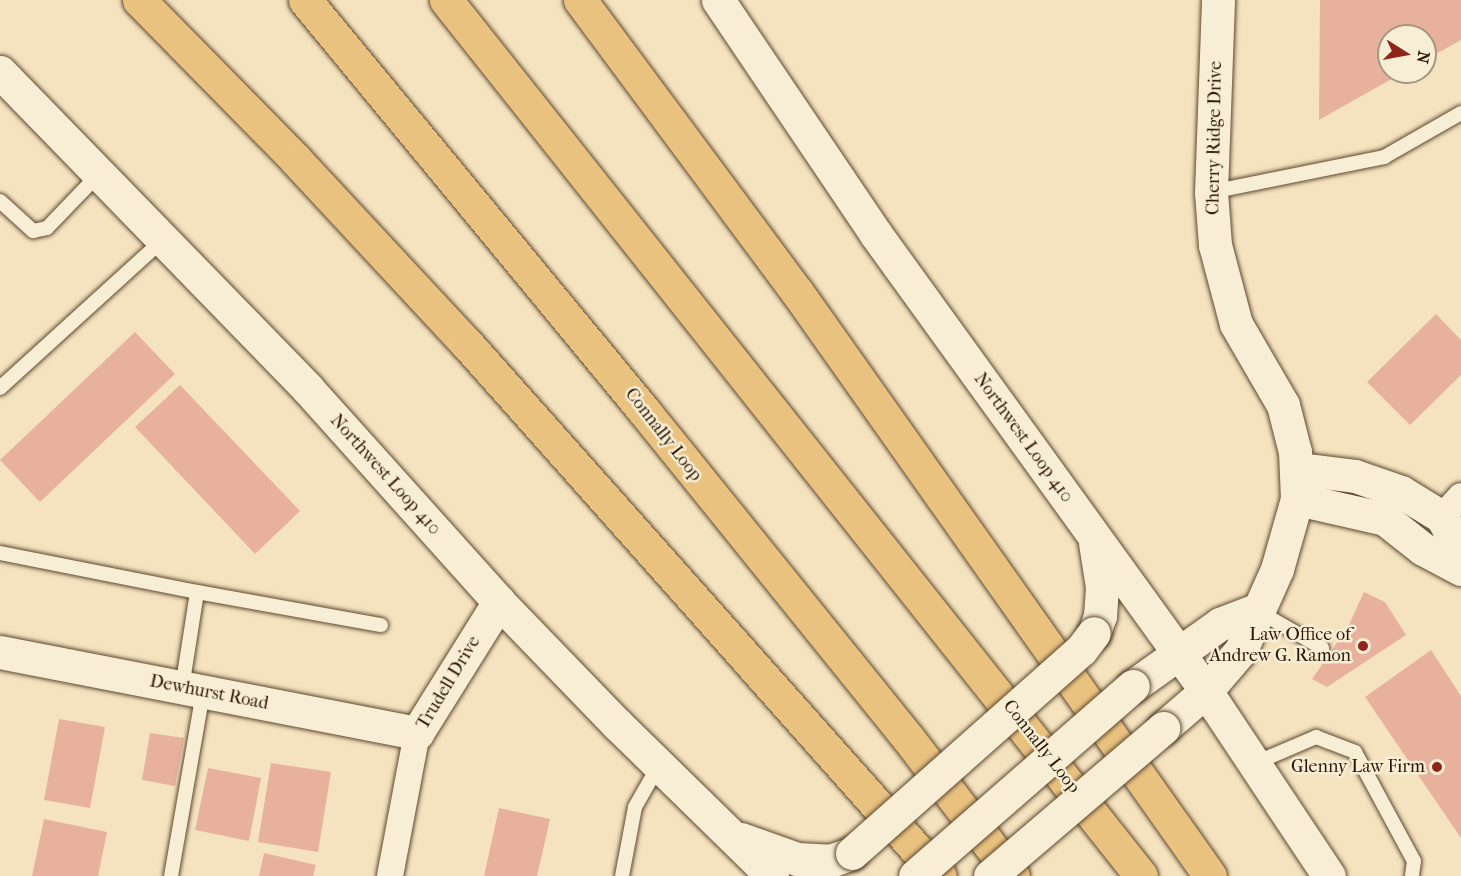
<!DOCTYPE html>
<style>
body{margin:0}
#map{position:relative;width:1461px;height:876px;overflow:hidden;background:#f5e3bf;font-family:"IM FELL French Canon",serif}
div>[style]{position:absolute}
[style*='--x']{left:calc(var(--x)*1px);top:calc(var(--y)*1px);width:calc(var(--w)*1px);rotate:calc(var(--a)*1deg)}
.building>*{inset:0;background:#e8b19e}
.roads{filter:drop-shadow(0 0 2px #5e4830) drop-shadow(0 0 2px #5e4830)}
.service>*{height:14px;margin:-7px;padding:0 7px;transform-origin:7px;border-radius:7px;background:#f8edd5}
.minor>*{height:26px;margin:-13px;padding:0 13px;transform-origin:13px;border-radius:13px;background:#f8edd5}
.tertiary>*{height:33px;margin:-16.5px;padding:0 16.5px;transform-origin:16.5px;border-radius:16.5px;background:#f8edd5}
.secondary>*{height:33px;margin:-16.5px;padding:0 16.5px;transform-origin:16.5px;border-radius:16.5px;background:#f8edd5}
.motorway>*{height:33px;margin:-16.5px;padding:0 16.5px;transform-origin:16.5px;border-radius:16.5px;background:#eac280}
.bridges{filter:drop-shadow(0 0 2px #5e4830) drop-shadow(0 0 2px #5e4830)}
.tertiary-bridge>*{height:33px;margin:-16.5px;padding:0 16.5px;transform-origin:16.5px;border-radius:16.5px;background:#f8edd5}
.secondary-bridge>*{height:33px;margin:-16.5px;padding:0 16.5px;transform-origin:16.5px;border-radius:16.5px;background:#f8edd5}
.dots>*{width:16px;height:16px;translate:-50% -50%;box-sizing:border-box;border:3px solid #f8edd5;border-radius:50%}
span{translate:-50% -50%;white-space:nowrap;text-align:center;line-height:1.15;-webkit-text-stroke:5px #f8edd5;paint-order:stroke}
.street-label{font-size:18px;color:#2c1500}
.poi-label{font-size:18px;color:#2c1500}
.right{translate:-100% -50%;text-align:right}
.north{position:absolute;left:1377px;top:24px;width:60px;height:60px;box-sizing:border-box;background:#f8edd5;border:2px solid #a69780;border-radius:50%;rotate:101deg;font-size:16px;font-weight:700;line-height:24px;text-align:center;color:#2c1500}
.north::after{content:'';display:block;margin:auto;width:21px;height:27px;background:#8f2418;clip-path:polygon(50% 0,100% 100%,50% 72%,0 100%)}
</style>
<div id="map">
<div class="building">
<i style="clip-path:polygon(1320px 0,1461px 0,1461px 40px,1425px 60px,1425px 36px,1389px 36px,1389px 72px,1404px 72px,1319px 120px)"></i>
<i style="clip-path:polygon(1436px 314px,1461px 340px,1461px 375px,1410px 425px,1367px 382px)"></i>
<i style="clip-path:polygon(135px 332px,175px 374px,40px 502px,0 460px)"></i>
<i style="clip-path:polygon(180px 385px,300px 511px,255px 554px,135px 427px)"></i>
<i style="clip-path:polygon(1364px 592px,1385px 602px,1406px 635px,1327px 687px,1312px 679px,1348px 627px)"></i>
<i style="clip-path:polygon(1431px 650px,1461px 696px,1461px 838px,1365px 697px)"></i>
<i style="clip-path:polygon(59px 719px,105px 727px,90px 808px,44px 800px)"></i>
<i style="clip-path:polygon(150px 733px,184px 738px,175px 786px,142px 780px)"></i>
<i style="clip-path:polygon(271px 763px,331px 772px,318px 852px,258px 842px)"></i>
<i style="clip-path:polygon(208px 768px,261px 778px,249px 841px,195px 830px)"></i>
<i style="clip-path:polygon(499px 808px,550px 819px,537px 876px,484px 876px)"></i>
<i style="clip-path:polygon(44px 819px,107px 832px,98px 876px,32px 876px)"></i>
<i style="clip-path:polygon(264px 853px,316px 865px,313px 876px,259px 876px)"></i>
</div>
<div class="roads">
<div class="service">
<i style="--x:1211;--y:192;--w:177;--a:-11.4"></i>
<i style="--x:1384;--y:157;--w:89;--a:-29.7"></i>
<i style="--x:0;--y:201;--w:45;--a:42.3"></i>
<i style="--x:33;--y:231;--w:14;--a:-12"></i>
<i style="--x:47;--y:228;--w:75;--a:-46.1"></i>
<i style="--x:0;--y:388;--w:222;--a:-42.3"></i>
<i style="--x:0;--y:553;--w:201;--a:11.2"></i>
<i style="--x:1258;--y:611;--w:74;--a:30"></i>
<i style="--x:182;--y:688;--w:97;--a:-81.1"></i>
<i style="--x:197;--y:592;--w:187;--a:10.2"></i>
<i style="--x:1253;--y:764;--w:69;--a:-23.2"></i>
<i style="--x:1316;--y:737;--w:42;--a:21"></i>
<i style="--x:1355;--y:752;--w:124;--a:61.6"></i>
<i style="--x:1414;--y:861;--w:15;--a:98"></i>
<i style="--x:171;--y:876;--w:187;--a:-80.1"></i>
<i style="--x:622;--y:876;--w:70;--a:-79.3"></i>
<i style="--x:635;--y:807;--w:48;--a:-60.3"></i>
</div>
<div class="minor">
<i style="--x:1442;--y:517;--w:28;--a:-48"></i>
<i style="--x:390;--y:876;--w:146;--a:-79.3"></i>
</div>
<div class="tertiary">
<i style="--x:1298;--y:469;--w:57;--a:7"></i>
<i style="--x:1355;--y:476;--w:49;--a:19.2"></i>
<i style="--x:1401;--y:492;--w:48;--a:31.4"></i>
<i style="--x:1442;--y:517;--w:40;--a:62"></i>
<i style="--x:1297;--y:499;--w:90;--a:12.8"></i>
<i style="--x:1385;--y:519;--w:48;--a:38.3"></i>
<i style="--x:1423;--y:549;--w:43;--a:27.8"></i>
<i style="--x:0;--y:652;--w:425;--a:11"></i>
<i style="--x:417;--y:733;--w:155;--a:-58"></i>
<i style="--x:1133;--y:686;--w:107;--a:-35.5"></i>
<i style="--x:1220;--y:624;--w:39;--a:-21"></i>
<i style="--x:1163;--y:728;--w:57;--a:-40.7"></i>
<i style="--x:1206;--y:691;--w:54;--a:-49.5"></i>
<i style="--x:1241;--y:650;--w:89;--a:-66"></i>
<i style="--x:1277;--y:569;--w:73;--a:-74.1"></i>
<i style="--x:1297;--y:499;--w:47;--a:-92.4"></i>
<i style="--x:1295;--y:452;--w:49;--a:-104.3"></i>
<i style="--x:1283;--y:405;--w:94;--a:-120.1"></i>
<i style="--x:1236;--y:324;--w:82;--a:-104.9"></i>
<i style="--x:1215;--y:245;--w:53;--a:-94.3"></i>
<i style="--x:1211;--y:192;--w:192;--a:-87.9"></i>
</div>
<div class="secondary">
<i style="--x:718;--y:0;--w:281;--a:56"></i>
<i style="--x:875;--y:233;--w:565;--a:54.14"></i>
<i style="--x:1206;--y:691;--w:222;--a:56.4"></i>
<i style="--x:0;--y:72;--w:442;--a:45.8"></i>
<i style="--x:308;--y:389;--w:286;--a:48.1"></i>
<i style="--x:499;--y:602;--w:170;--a:46"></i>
<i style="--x:617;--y:724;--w:217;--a:44.4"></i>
<i style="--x:1094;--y:633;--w:18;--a:-71"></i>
<i style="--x:1100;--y:616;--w:29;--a:-86"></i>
<i style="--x:1102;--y:587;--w:45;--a:-99"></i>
<i style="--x:741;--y:839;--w:59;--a:19.7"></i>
<i style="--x:797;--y:859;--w:33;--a:3"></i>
<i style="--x:830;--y:861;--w:23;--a:-20"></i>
</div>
<div class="motorway">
<i style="--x:139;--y:0;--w:224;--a:45.5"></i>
<i style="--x:296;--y:160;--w:253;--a:47.1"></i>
<i style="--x:468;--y:345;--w:710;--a:48.37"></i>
<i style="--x:305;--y:0;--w:533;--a:50.48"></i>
<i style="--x:644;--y:411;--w:420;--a:51.1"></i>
<i style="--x:908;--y:738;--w:173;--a:52.7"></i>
<i style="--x:446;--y:0;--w:1118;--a:51.57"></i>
<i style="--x:580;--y:0;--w:364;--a:53.4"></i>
<i style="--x:797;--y:292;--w:715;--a:54.73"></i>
</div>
</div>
<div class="bridges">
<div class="tertiary-bridge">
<i style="--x:915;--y:876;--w:289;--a:-41.1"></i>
<i style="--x:990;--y:876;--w:228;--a:-40.5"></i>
</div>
<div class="secondary-bridge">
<i style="--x:852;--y:853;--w:306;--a:-41.6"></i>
<i style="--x:1081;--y:650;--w:21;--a:-53"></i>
</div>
</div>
<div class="dots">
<i style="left:1363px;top:646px;background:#8f2418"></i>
<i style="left:1437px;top:767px;background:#8f2418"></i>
</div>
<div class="street-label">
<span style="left:1215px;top:138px;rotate:-89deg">Cherry Ridge Drive</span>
<span style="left:663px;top:435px;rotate:52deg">Connally Loop</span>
<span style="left:1023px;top:438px;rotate:54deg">Northwest Loop 410</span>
<span style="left:385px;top:475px;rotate:48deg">Northwest Loop 410</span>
<span style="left:449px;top:683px;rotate:-59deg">Trudell Drive</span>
<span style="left:209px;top:693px;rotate:11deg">Dewhurst Road</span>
<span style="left:1041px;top:747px;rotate:52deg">Connally Loop</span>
</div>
<div class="poi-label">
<span class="right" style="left:1351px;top:646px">Law Office of<br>Andrew G. Ramon</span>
<span class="right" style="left:1425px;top:767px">Glenny Law Firm</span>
</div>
<div class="north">N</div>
</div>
